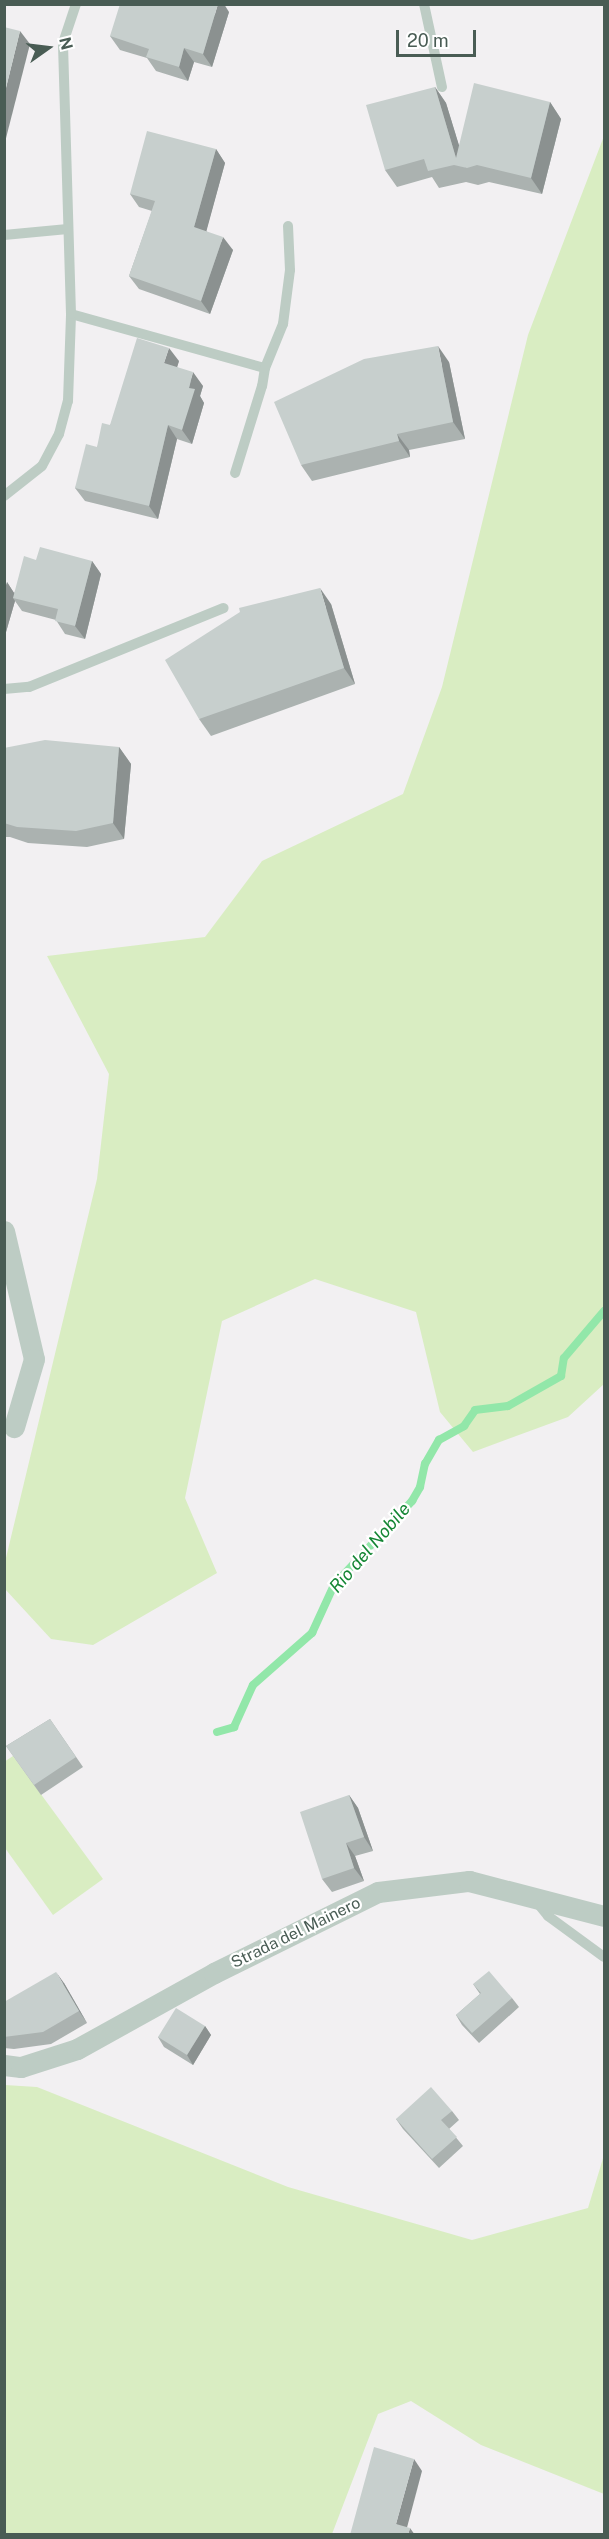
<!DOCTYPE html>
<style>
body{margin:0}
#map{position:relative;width:609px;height:2539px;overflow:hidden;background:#f2f0f2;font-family:"Public Sans",sans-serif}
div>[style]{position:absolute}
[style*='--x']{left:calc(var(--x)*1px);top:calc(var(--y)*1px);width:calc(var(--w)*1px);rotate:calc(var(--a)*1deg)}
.green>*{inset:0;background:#d9edc2}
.stream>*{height:8px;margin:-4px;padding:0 4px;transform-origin:4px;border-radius:4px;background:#92e7a9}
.service>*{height:10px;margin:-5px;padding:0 5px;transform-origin:5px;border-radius:5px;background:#bdccc4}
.minor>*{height:21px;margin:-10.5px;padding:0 10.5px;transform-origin:10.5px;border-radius:10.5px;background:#bdccc4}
.wall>*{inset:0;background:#abb2b0}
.shaded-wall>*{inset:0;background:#8b9190}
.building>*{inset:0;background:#c7cfcd}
span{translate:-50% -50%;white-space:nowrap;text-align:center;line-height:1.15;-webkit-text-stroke:4.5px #fff;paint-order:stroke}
.street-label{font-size:16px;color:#495c54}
.water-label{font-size:18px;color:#148634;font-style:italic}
.frame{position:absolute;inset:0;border:6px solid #495c54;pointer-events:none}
.north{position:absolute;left:18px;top:18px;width:60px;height:60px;-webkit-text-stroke:4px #fff;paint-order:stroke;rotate:76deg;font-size:16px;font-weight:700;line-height:24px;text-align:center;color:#495c54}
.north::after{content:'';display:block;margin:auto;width:21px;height:27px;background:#495c54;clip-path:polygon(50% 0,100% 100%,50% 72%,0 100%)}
.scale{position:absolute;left:396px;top:30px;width:80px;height:27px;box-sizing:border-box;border:3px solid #495c54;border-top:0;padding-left:8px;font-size:18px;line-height:21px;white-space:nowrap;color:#495c54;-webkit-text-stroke:4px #fff;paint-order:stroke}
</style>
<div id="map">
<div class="green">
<i style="clip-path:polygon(604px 136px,604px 1384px,568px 1417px,473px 1452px,440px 1412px,416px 1312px,315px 1279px,222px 1321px,185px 1498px,217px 1573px,93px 1645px,51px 1639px,5px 1589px,5px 1562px,97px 1179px,109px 1074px,47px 956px,205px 937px,262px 861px,403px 794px,442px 687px,528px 335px)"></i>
<i style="clip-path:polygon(13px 1756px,103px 1879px,53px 1915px,5px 1848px,4px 1762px)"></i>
<i style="clip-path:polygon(5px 2085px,37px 2087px,288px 2187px,472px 2240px,588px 2208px,604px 2155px,604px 2494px,481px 2445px,411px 2401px,378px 2414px,332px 2534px,5px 2534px)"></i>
</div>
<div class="stream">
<i style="--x:217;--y:1732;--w:18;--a:-16"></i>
<i style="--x:234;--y:1727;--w:46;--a:-65.7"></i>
<i style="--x:253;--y:1685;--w:79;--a:-41.4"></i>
<i style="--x:312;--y:1633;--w:53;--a:-65.4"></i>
<i style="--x:334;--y:1585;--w:115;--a:-47.1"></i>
<i style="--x:412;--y:1501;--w:16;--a:-60"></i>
<i style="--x:420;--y:1487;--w:24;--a:-78"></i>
<i style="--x:425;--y:1464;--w:28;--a:-60"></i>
<i style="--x:439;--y:1440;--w:29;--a:-29"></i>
<i style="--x:464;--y:1426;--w:19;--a:-55"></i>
<i style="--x:475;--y:1410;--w:33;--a:-7"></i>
<i style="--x:508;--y:1406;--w:61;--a:-29.5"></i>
<i style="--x:561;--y:1376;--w:18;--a:-81"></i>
<i style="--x:564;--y:1358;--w:62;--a:-49.6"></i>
</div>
<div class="service">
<i style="--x:424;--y:4;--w:85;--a:77.8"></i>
<i style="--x:4;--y:235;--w:64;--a:-5.4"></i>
<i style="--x:71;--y:314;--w:201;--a:15.6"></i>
<i style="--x:265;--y:368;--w:18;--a:99"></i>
<i style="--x:262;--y:386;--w:91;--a:107.2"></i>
<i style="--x:265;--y:368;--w:48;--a:-67.8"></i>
<i style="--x:283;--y:324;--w:54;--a:-82.6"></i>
<i style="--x:290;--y:270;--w:44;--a:-92.6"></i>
<i style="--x:4;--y:496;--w:48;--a:-38.3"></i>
<i style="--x:42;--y:466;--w:36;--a:-62"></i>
<i style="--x:59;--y:434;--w:34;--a:-75"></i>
<i style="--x:68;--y:401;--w:87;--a:-88"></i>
<i style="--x:71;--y:314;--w:271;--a:-91.7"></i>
<i style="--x:63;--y:43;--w:41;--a:-71.6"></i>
<i style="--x:4;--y:689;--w:25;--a:-5"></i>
<i style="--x:29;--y:687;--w:210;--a:-22.1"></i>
<i style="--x:536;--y:1901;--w:19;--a:51"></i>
<i style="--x:548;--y:1916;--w:69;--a:36.2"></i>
</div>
<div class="minor">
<i style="--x:4;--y:1231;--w:131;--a:76.8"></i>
<i style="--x:34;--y:1359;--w:71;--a:106.4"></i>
<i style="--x:4;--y:2065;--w:17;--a:7"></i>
<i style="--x:21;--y:2067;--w:59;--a:-17.8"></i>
<i style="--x:77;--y:2049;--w:157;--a:-29"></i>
<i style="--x:214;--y:1973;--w:183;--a:-26.3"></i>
<i style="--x:378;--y:1892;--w:92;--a:-6.9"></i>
<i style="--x:469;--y:1881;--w:139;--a:14.5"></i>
</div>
<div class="wall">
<i style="clip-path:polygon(229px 12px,212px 67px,194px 62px,188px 81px,156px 71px,147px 58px,120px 50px,110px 36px)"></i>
<i style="clip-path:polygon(435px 87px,446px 103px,459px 146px,550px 102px,561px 119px,542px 194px,489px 182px,478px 185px,466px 182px,439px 188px,432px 177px,397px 187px,385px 170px)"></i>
<i style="clip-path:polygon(216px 149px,225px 163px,206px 231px,233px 250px,210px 314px,139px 289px,129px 276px,152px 211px,139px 207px,130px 194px)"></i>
<i style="clip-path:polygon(179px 361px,177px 367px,203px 386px,200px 396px,204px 403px,192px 444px,177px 439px,158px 519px,85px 501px,75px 488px,97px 447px,110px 425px)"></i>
<i style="clip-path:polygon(449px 362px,465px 439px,409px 450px,410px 457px,312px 481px,301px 465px)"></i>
<i style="clip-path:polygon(36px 560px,92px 561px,101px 574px,85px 639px,65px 634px,56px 620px,22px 611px,15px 601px,4px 639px,7px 582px,14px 593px)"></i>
<i style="clip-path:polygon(331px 604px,355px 684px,211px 736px,199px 719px)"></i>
<i style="clip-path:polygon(119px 747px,131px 764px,124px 839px,87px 847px,28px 843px,10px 837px,4px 837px,4px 748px)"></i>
<i style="clip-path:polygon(50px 1719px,83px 1767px,41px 1795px,6px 1746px)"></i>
<i style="clip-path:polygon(349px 1795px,358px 1808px,373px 1851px,355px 1856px,364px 1881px,332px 1892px,322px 1879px)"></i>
<i style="clip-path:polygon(64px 1983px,87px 2023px,51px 2044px,14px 2049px,4px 2048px,4px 2002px)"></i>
<i style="clip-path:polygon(473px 1984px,512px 1998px,519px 2007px,479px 2043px,462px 2025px,456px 2015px,480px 1994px)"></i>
<i style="clip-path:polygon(205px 2026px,211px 2035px,193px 2065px,164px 2047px,158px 2037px)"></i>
<i style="clip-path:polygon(452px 2111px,459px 2120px,449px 2129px,463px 2146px,439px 2168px,403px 2129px,396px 2119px)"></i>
</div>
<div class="shaded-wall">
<i style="clip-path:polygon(218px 4px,224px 4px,229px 12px,212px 67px,203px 54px)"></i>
<i style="clip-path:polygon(20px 31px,30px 44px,4px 146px,4px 96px)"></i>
<i style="clip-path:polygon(184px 48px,194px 62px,188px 81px,179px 67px)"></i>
<i style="clip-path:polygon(435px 87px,446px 103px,466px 168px,456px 158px)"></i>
<i style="clip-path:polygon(550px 102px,561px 119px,542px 194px,531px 178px)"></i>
<i style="clip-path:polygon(216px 149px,225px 163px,204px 240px,194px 227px)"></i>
<i style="clip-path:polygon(223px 237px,233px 250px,210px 314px,201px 301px)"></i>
<i style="clip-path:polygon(438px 346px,449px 362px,465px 439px,453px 422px)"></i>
<i style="clip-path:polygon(169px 348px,179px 361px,174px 377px,164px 363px)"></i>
<i style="clip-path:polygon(193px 372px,203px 386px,200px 396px,204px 403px,192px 444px,182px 430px,189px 388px)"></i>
<i style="clip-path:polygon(168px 425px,177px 439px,158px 519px,149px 506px)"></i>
<i style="clip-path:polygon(397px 434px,409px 450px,410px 457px,399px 441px)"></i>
<i style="clip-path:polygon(92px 561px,101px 574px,85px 639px,75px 626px)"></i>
<i style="clip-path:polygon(7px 582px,16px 596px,13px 598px,15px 601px,4px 639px,4px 591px)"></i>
<i style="clip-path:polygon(320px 588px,331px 604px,355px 684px,344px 668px)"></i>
<i style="clip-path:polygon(119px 747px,131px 764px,124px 839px,113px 823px)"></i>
<i style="clip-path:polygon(349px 1795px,358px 1808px,373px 1851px,364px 1837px)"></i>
<i style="clip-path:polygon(346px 1843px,355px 1856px,364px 1881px,354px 1868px)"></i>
<i style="clip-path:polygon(56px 1972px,64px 1983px,87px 2023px,79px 2011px)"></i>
<i style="clip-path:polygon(205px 2026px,211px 2035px,193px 2065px,187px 2055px)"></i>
<i style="clip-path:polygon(414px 2459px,422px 2471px,405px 2535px,396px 2524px)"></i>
<i style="clip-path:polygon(410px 2528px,415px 2535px,408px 2535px)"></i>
</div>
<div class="building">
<i style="clip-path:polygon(120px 4px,218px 4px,203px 54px,184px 48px,179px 67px,146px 57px,149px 49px,110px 36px)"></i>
<i style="clip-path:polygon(4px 27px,20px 31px,4px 96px)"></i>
<i style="clip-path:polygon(474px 83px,550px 102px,531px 178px,477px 165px,467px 168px,454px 165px,428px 171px,424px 159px,385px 170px,366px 105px,435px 87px,456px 158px)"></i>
<i style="clip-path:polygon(147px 131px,216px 149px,194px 227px,223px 237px,201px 301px,129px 276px,155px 201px,130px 194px)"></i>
<i style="clip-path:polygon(137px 338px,169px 348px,164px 363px,193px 372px,189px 388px,195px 389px,182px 430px,168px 425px,149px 506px,75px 488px,86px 444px,97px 447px,102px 423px,110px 425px)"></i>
<i style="clip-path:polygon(438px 346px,453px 422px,397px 434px,399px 441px,301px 465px,274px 402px,364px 359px)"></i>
<i style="clip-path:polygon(40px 547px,92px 561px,75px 626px,55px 621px,58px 609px,13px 598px,24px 556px,36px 560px)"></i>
<i style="clip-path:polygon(320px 588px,344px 668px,199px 719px,165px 660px,240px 612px,239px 608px)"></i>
<i style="clip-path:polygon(45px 740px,119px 747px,113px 823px,76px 831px,17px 827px,4px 823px,4px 748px)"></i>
<i style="clip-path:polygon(50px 1719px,76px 1757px,34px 1785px,6px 1746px)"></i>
<i style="clip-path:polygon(349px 1795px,364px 1837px,346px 1843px,354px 1868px,322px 1879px,300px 1812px)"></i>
<i style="clip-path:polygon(489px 1971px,512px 1998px,472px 2033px,456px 2015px,481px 1993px,473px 1984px)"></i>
<i style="clip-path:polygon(56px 1972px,79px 2011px,43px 2032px,4px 2037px,4px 2002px)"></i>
<i style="clip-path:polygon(176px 2008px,205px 2026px,187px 2055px,158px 2037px)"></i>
<i style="clip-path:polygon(431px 2087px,452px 2111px,441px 2120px,457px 2137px,432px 2159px,396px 2119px)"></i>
<i style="clip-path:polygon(374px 2447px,414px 2459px,396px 2524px,410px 2528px,408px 2535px,350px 2535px)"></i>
</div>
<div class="street-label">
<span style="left:296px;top:1933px;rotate:-26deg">Strada del Mainero</span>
</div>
<div class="water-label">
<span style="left:370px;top:1548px;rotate:-49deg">Rio del Nobile</span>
</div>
<div class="frame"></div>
<div class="north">N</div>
<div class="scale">20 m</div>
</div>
